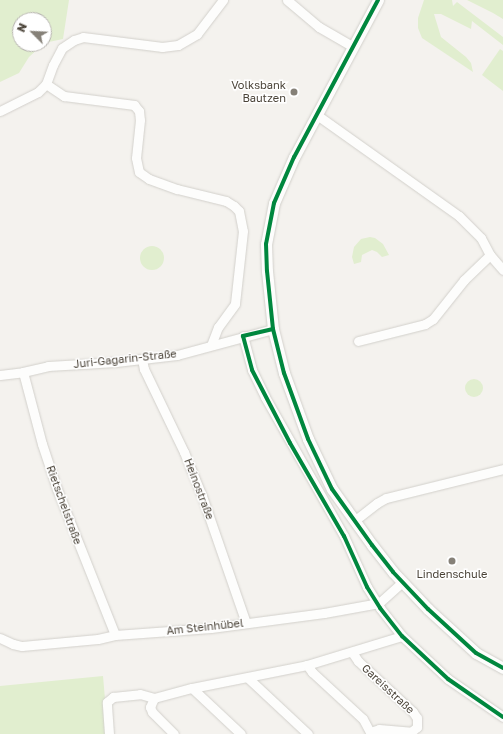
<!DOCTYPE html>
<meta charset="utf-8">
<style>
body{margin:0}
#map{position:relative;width:503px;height:734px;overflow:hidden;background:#f4f2ee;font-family:"Golos Text",sans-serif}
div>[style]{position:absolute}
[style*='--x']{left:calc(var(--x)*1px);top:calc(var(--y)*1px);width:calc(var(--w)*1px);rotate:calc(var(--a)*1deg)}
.green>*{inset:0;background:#e1eecf}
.round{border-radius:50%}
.roads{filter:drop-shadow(0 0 1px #d2d0cb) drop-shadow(0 0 1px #d2d0cb)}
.minor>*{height:9px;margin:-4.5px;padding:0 4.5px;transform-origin:4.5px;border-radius:4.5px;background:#fdfdfc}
.tertiary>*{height:11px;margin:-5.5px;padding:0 5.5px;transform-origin:5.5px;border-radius:5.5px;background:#fdfdfc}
.cycleway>*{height:4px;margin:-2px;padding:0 2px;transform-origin:2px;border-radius:2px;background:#00873e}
.dots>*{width:11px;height:11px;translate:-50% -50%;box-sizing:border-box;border:2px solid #fff;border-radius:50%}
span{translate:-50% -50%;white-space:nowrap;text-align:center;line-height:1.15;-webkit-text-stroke:3px #fff;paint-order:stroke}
.poi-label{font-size:11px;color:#4b4439}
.right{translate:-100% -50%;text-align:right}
.street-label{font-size:11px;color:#4b4439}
.north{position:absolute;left:12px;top:12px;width:40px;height:40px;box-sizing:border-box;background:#fff;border:1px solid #b7b4b0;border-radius:50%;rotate:294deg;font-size:11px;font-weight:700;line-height:16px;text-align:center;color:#4b4439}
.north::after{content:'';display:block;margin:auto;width:14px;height:18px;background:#868178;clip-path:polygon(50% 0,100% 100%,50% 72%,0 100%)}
</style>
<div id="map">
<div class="green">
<i style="clip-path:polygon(0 0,69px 0,63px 39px,44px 43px,44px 20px,20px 20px,20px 44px,43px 44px,29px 57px,19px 73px,0 82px)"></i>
<i style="clip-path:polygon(424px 0,452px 0,453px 6px,457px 2px,503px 37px,503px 45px,472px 21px,471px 29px,441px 14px,434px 14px,441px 37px,466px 57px,471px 63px,473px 72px,422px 38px,418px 28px,418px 18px)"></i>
<i style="clip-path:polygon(467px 0,503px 0,503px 19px,493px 13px)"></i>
<i style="clip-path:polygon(500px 49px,503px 51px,503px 91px,482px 75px)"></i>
<i style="clip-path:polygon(370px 237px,375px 238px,383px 244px,389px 255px,382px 257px,377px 252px,372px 250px,362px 255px,361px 262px,354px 264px,352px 257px,354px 247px,361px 239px)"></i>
<i class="round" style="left:140px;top:246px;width:24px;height:24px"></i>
<i class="round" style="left:465px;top:379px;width:18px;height:18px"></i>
<i style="clip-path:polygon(103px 676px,108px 734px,0 734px,0 686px)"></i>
</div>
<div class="roads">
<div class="minor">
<i style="--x:287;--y:0;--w:42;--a:40.2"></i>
<i style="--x:319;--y:27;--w:39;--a:30"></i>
<i style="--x:46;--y:84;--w:22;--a:34"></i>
<i style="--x:64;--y:96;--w:71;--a:7.3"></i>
<i style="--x:134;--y:105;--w:8;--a:50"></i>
<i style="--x:139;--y:111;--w:9;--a:84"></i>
<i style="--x:140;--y:120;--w:38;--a:96"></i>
<i style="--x:136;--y:158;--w:14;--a:78"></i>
<i style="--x:139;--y:172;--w:12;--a:35"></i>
<i style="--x:149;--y:179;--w:30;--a:20"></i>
<i style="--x:177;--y:189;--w:50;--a:13.8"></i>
<i style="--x:226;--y:201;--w:9;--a:32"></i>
<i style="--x:234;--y:206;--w:7;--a:45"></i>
<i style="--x:239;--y:211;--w:20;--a:79"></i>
<i style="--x:243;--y:231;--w:73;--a:96.3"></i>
<i style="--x:235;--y:304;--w:29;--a:126"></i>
<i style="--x:218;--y:327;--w:19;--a:111"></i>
<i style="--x:0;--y:111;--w:42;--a:-26.6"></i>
<i style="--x:38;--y:92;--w:11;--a:-45"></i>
<i style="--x:46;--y:84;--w:20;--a:-70"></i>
<i style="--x:53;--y:65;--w:19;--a:-62"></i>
<i style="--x:62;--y:48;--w:14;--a:-34"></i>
<i style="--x:74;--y:40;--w:9;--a:-18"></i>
<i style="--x:83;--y:37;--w:80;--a:7.2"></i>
<i style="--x:162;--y:47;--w:16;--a:-7"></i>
<i style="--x:178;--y:45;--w:22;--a:-30"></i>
<i style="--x:197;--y:34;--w:43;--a:-52.6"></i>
<i style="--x:317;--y:115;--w:174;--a:35.4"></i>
<i style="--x:459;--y:216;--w:31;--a:45"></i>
<i style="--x:481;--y:238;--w:19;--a:62"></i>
<i style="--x:490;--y:255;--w:20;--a:49"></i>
<i style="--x:243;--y:336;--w:35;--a:75"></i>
<i style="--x:252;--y:370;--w:30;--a:64"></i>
<i style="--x:265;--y:397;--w:160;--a:60.4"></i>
<i style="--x:344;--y:536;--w:56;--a:65.7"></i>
<i style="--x:367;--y:587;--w:25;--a:58"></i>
<i style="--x:380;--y:608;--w:36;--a:52"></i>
<i style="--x:402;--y:636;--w:63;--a:43.1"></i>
<i style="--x:448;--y:679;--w:67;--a:34.6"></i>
<i style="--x:358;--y:341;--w:69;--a:-14.2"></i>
<i style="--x:425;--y:324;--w:9;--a:-32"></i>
<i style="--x:433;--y:319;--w:50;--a:-51.5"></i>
<i style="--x:464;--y:280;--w:36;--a:-44"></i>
<i style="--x:142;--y:359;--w:10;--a:79"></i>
<i style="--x:144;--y:369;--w:92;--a:64.3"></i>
<i style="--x:184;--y:452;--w:48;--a:67.8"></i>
<i style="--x:202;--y:496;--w:134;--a:70.9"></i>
<i style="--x:23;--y:372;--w:74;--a:75.2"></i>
<i style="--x:42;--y:444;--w:47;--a:71.6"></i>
<i style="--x:57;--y:489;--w:157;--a:68.3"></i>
<i style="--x:0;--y:375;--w:23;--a:-7"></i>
<i style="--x:23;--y:372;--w:26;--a:-13"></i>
<i style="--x:48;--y:366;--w:68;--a:-3.4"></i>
<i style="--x:116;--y:362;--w:61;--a:-6.5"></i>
<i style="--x:177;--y:355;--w:99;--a:-15.2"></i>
<i style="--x:354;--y:521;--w:29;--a:-38"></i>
<i style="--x:377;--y:503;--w:10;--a:-29"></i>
<i style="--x:386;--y:498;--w:121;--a:-13.9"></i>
<i style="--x:0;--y:638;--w:14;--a:25"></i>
<i style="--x:13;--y:644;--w:9;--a:13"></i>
<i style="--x:22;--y:646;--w:76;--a:-5.3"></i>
<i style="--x:98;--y:639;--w:17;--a:-13"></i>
<i style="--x:115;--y:635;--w:96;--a:-4.2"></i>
<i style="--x:211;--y:628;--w:114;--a:-7.6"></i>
<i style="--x:324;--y:613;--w:56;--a:-10.3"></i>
<i style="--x:379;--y:603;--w:31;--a:-42"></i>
<i style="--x:307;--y:665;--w:9;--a:54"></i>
<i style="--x:312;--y:672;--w:69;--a:42.7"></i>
<i style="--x:363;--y:719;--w:15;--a:62"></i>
<i style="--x:370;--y:732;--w:9;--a:-18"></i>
<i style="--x:379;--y:729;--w:32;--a:5"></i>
<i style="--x:411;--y:732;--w:8;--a:-40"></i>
<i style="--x:417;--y:727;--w:9;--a:-90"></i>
<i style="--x:417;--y:718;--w:7;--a:-124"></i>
<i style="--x:413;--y:712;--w:75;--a:-137.2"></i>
<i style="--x:358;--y:661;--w:11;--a:-124"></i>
<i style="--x:248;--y:678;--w:82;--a:43"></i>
<i style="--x:192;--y:688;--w:67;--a:43.2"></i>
<i style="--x:154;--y:698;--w:10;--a:114"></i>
<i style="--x:150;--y:707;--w:5;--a:68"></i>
<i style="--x:152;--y:712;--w:31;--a:45"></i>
<i style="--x:109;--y:734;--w:32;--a:-94"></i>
<i style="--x:107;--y:702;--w:8;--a:-40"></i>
<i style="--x:113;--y:697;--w:27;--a:-6"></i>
<i style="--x:140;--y:694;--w:15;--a:16"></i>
<i style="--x:154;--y:698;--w:39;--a:-15"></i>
<i style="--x:192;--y:688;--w:117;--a:-11.3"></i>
<i style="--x:307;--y:665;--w:99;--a:-17"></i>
</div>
<div class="tertiary">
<i style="--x:378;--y:0;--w:178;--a:118.1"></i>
<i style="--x:294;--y:157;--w:50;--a:113.5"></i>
<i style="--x:274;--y:203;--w:42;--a:101"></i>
<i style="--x:266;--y:244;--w:27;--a:88"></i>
<i style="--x:267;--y:271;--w:58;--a:84.1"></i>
<i style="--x:273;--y:329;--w:45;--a:76"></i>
<i style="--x:284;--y:373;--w:70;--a:70"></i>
<i style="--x:308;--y:439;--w:55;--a:64.4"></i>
<i style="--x:332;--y:489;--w:69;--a:54.5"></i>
<i style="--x:372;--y:545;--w:34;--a:52"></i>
<i style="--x:393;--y:572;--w:51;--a:46.6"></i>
<i style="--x:428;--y:609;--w:65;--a:42.5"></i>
<i style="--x:476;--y:653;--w:31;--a:29"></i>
</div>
</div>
<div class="cycleway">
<i style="--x:378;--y:0;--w:178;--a:118.1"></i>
<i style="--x:294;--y:157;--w:50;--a:113.5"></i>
<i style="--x:274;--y:203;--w:42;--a:101"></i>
<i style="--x:266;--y:244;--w:27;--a:88"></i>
<i style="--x:267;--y:271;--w:58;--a:84.1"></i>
<i style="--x:273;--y:329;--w:45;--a:76"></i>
<i style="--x:284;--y:373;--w:70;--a:70"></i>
<i style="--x:308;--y:439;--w:55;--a:64.4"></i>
<i style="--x:332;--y:489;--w:69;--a:54.5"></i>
<i style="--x:372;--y:545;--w:34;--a:52"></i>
<i style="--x:393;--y:572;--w:51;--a:46.6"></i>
<i style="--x:428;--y:609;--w:65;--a:42.5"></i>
<i style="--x:476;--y:653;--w:31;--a:29"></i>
<i style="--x:273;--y:329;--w:31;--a:167"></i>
<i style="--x:243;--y:336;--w:35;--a:75"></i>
<i style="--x:252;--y:370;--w:82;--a:62.5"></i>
<i style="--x:290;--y:443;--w:108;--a:59.9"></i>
<i style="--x:344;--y:536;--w:56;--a:65.7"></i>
<i style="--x:367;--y:587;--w:25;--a:58"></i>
<i style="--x:380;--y:608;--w:36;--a:52"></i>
<i style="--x:402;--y:636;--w:63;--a:43.1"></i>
<i style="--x:448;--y:679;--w:67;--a:34.6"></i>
</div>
<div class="dots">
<i style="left:294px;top:92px;background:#868178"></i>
<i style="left:452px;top:561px;background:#868178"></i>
</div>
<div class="poi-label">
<span class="right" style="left:286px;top:92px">Volksbank<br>Bautzen</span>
<span style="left:452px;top:574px">Lindenschule</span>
</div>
<div class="street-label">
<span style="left:125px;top:359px;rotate:-6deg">Juri-Gagarin-Straße</span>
<span style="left:199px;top:489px;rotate:69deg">Heinostraße</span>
<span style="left:64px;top:505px;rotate:70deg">Rietschelstraße</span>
<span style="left:205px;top:627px;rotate:-6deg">Am Steinhübel</span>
<span style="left:388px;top:689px;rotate:43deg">Gareisstraße</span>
</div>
<div class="north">N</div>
</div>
